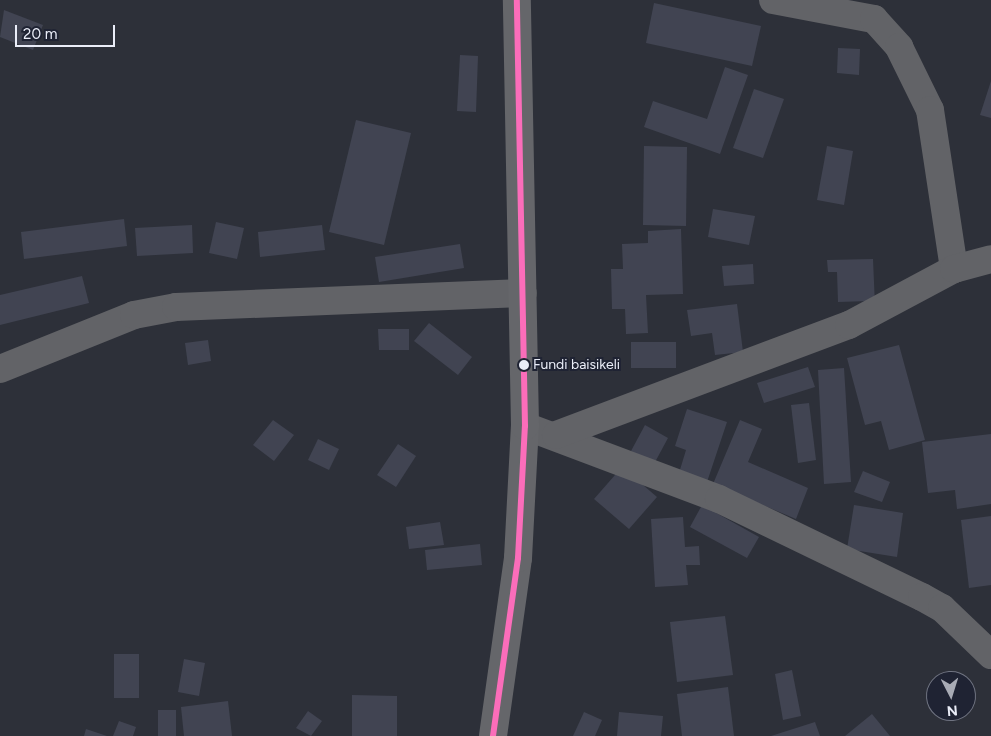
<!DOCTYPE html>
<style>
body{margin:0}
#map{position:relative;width:991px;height:736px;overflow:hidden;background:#2d3039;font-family:Figtree,sans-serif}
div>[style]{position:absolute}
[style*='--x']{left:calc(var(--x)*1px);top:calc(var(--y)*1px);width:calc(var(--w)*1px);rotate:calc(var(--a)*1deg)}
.building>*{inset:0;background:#414452}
.street>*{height:28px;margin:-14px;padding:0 14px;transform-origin:14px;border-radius:14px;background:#626367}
.secondary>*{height:28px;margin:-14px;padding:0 14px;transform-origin:14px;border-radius:14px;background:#65666a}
.bus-1>*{height:6px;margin:-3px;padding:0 3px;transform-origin:3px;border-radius:3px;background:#fb6dba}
.dots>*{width:14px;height:14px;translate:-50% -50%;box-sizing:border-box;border:2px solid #1f2333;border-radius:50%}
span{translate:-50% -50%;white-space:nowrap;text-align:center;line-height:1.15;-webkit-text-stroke:4px #1f2333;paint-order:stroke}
.bus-label{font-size:14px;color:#eaedf8}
.left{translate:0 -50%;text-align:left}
.north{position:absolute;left:926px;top:671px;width:50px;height:50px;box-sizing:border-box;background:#1f2333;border:1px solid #707482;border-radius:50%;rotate:175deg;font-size:14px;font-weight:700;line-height:20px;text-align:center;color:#eaedf8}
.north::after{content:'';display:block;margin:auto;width:18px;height:22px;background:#a8abb5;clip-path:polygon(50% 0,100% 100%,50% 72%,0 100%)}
.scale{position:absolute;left:15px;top:25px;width:100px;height:22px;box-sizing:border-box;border:2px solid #eaedf8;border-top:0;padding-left:6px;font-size:15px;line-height:18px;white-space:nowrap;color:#eaedf8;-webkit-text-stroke:4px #1f2333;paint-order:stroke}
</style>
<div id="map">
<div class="building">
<i style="clip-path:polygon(654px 3px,761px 26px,752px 66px,646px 43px)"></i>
<i style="clip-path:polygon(4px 10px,43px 25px,33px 50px,0 37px)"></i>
<i style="clip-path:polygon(838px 48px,860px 49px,859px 75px,837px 73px)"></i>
<i style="clip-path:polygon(460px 55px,478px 56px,476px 112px,457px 111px)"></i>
<i style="clip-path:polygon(725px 67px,748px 75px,720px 154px,644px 127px,653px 101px,707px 119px)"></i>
<i style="clip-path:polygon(991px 81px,991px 118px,980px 115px)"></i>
<i style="clip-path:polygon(754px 89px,784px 99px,763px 158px,733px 148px)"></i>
<i style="clip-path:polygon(356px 120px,411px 133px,384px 245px,329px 232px)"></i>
<i style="clip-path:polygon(644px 146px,687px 147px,686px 226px,643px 225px)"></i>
<i style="clip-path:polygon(827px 146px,853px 151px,844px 205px,817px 200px)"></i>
<i style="clip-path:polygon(713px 209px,755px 216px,749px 245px,708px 237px)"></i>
<i style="clip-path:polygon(124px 219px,127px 246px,24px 259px,21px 232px)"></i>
<i style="clip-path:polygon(216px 222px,244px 228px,237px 259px,209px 253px)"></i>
<i style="clip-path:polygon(192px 225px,193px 253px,137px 256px,135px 228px)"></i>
<i style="clip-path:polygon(322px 225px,325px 250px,260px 257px,258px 232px)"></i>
<i style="clip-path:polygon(681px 229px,683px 294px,646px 295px,648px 333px,626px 334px,625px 309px,612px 309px,611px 269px,623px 269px,622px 244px,648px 243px,648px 231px)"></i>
<i style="clip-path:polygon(460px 244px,464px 268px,379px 282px,375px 257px)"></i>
<i style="clip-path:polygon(873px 259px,875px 306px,869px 301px,838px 302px,837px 272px,828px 272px,827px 260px)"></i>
<i style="clip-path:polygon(753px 264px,754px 284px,724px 286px,722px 266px)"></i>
<i style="clip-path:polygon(82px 276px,89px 303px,0 325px,0 295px)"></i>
<i style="clip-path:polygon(737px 304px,743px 352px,715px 355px,712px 333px,691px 336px,687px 310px)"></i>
<i style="clip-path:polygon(429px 323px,472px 357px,458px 375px,414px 341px)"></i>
<i style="clip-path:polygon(378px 329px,409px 329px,409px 350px,379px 350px)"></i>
<i style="clip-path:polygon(208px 340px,211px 361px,188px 365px,185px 343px)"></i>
<i style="clip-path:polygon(631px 342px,676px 342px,676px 368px,631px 368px)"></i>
<i style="clip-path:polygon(899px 345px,925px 440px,889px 450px,881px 421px,865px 425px,847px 358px)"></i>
<i style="clip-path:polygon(808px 367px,815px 387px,764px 403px,757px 383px)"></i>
<i style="clip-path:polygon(844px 368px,851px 482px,824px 484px,818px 370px)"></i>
<i style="clip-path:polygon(809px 403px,816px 460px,798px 463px,791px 405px)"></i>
<i style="clip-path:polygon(687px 409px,727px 422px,707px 482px,679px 473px,686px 450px,675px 446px)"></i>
<i style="clip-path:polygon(273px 420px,294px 435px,274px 461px,253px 445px)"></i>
<i style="clip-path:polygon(740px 420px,762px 429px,748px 462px,808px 488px,796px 519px,713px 484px)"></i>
<i style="clip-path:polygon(645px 425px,668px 438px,654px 464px,631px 451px)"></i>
<i style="clip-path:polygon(991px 434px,991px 504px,957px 509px,955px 490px,928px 493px,922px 442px)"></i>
<i style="clip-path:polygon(318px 439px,339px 449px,329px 470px,308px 460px)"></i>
<i style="clip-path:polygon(398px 444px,416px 456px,396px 487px,377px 475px)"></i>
<i style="clip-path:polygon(622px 467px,657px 497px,629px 529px,594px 499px)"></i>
<i style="clip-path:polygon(863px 471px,890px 482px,882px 502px,854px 492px)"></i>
<i style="clip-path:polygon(702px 505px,759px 537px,747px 558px,690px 527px)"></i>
<i style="clip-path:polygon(854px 505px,903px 513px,897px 557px,847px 549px)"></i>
<i style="clip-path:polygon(991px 516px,991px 585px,969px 588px,961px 520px)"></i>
<i style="clip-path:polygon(683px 517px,685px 547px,699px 546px,700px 565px,686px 565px,688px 585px,655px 587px,651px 519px)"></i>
<i style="clip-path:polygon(440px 522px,444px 545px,409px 549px,406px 527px)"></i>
<i style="clip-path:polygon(480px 544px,482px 565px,427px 570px,425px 550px)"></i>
<i style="clip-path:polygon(725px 616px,733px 675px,677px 682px,670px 622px)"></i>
<i style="clip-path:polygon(114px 654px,139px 654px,139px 698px,114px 698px)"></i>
<i style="clip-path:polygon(184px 659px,205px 663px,199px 696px,178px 692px)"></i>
<i style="clip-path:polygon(792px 670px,801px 716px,783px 720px,775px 674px)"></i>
<i style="clip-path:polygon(728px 687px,734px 736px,682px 736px,677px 694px)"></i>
<i style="clip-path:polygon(352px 695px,397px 696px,397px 736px,352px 736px)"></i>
<i style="clip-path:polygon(228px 701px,232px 736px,184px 736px,181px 707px)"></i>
<i style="clip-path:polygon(158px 710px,176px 710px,176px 736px,158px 736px)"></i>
<i style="clip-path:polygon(308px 711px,322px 721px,311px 736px,296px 728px)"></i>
<i style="clip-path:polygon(584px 712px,602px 720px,595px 736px,573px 736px)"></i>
<i style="clip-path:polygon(619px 712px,663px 716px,661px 736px,617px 736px)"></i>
<i style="clip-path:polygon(872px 714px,890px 736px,845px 736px)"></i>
<i style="clip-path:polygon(119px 721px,136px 727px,133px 736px,113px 736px)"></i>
<i style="clip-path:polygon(815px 722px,820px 736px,771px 736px)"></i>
<i style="clip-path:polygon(86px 729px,107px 736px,84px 736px)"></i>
</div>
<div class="street">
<i style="--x:773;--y:0;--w:103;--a:10.7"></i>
<i style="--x:874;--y:19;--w:38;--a:48"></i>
<i style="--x:899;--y:47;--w:70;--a:63.8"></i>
<i style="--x:930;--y:110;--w:161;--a:81.4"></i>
<i style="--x:0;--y:369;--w:144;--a:-21.9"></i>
<i style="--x:134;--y:315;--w:43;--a:-10.8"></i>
<i style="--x:176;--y:307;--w:347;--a:-2.3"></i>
<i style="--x:525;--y:426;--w:207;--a:20.6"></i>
<i style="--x:719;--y:499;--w:225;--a:25.8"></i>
<i style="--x:922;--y:597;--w:23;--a:29"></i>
<i style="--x:942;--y:608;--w:68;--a:43.8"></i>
<i style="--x:556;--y:435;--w:313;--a:-20.6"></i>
<i style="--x:849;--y:325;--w:119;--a:-28.1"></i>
<i style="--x:954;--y:269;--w:38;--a:-15"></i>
</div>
<div class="secondary">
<i style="--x:493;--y:736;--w:180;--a:-82"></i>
<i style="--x:518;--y:558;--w:132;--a:-87"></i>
<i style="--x:525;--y:426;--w:426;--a:-91.1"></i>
</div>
<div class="bus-1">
<i style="--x:493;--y:736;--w:180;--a:-82"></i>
<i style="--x:518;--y:558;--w:132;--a:-87"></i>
<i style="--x:525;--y:426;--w:426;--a:-91.1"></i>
</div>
<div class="dots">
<i style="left:524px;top:365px;background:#eaedf8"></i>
</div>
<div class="bus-label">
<span class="left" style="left:533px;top:365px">Fundi baisikeli</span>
</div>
<div class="north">N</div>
<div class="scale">20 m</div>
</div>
